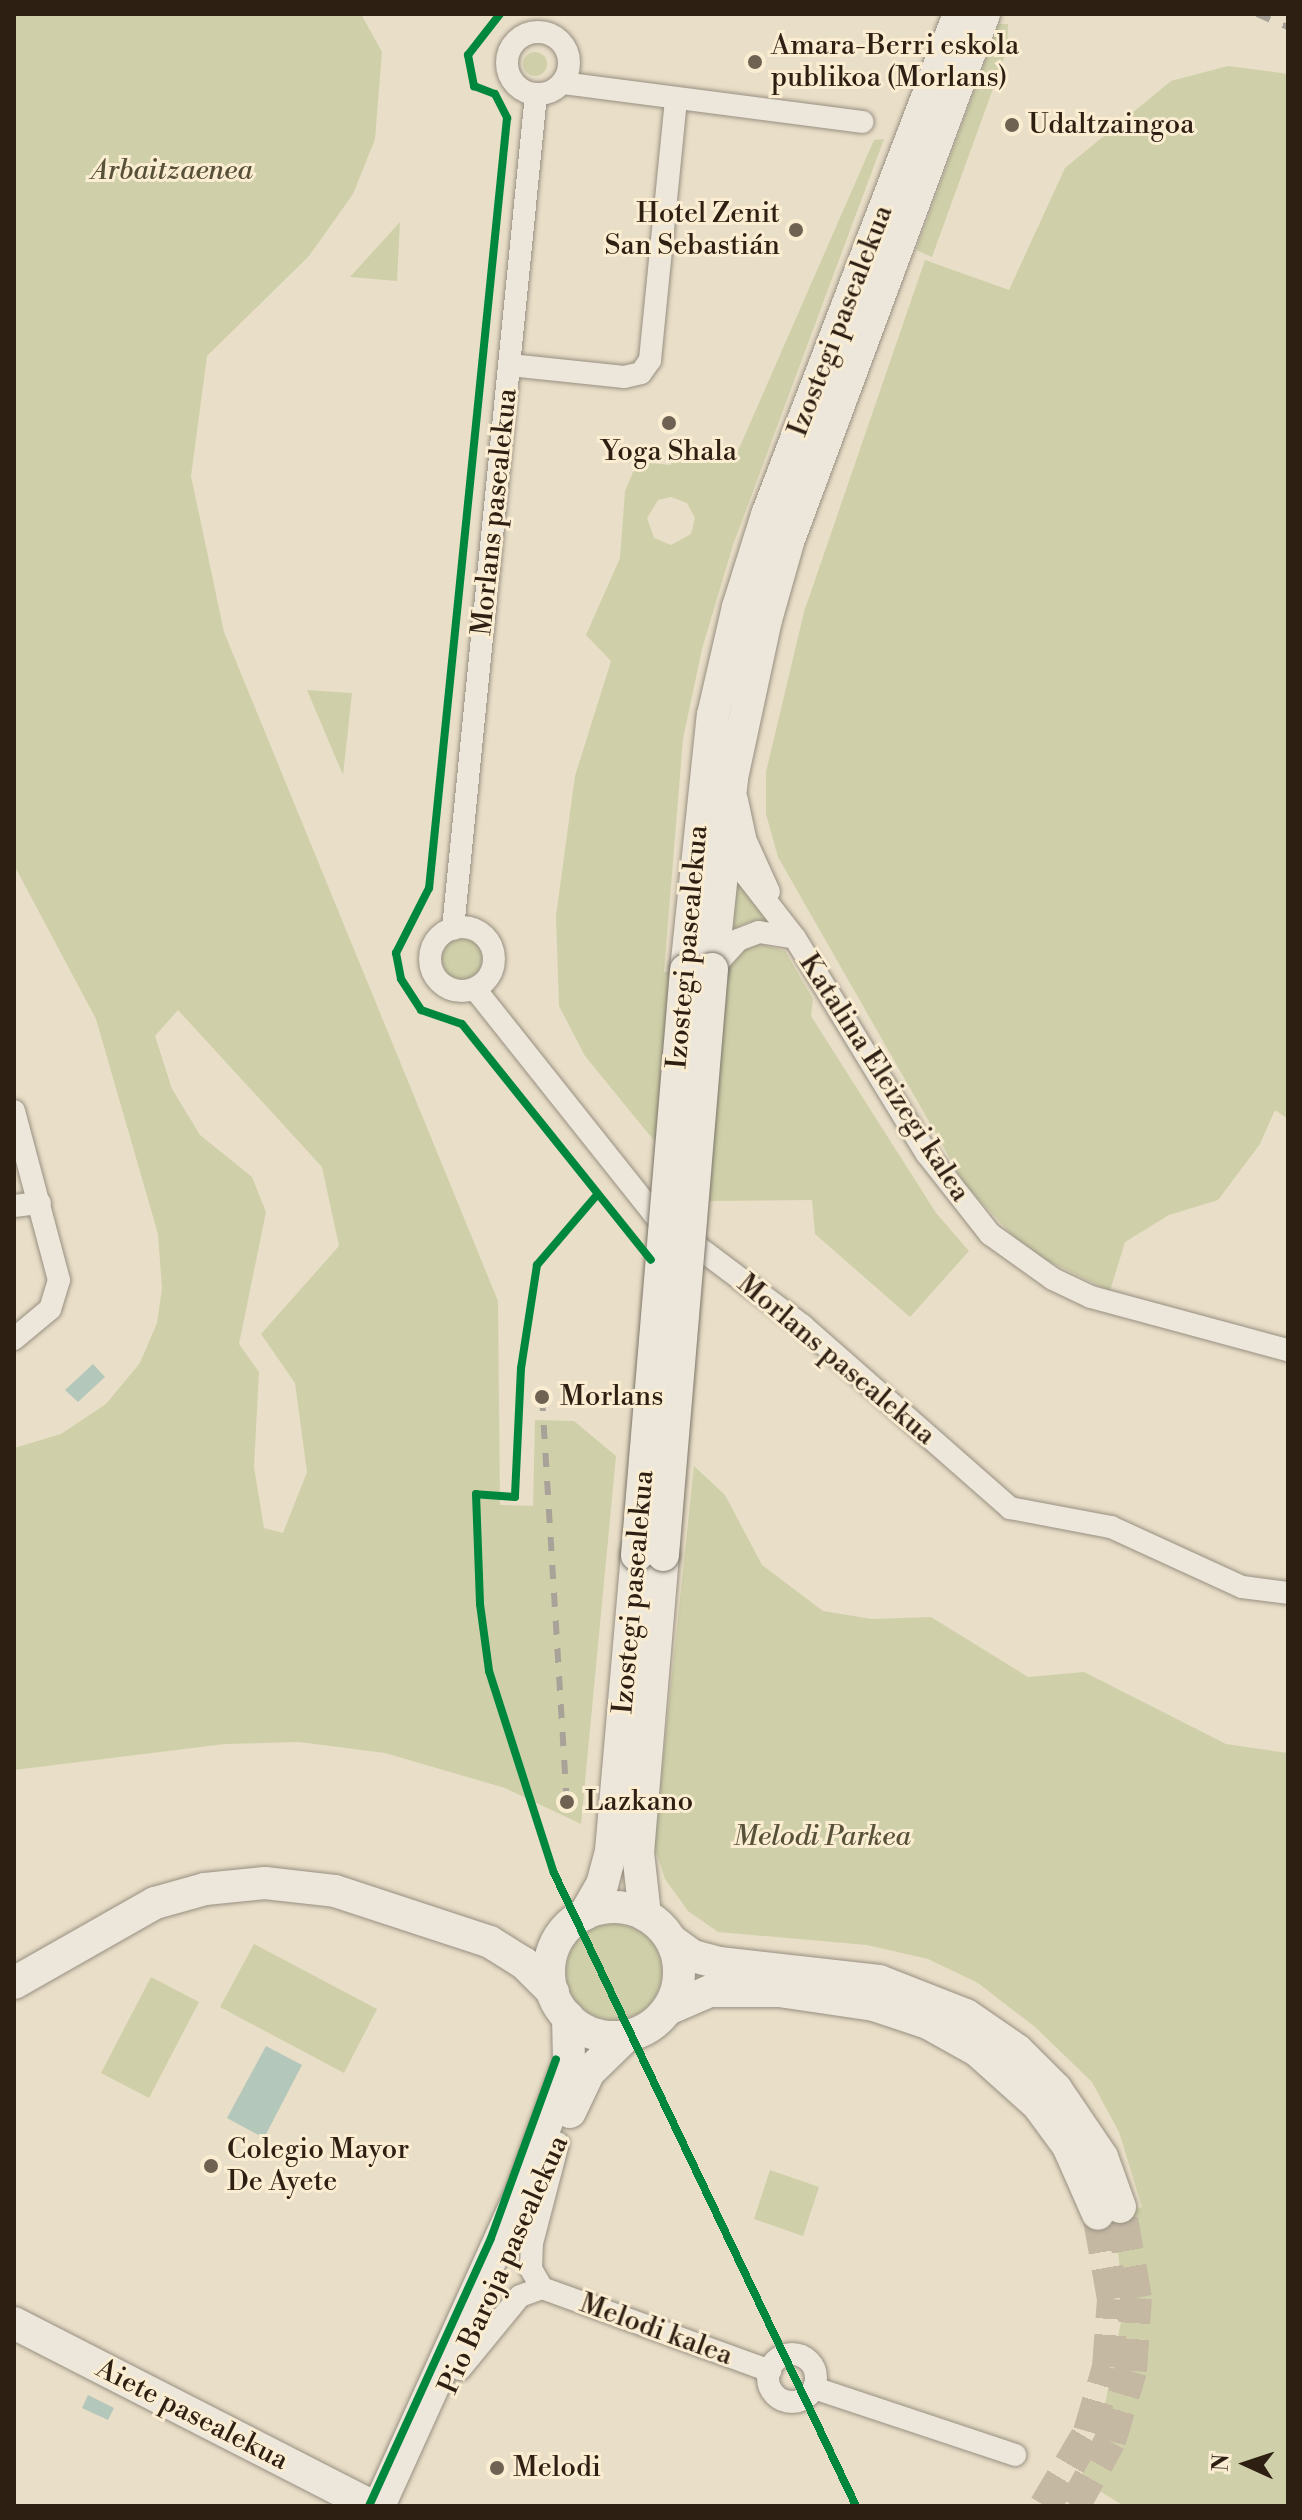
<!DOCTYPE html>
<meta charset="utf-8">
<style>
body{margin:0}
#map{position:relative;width:1302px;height:2520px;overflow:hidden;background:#e9dec7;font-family:"Libre Bodoni",serif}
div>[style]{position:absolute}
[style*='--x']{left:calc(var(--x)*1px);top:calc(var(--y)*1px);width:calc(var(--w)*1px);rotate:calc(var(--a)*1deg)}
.green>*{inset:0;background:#cfd0a9}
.round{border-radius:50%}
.water>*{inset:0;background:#b4c7bb}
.secondary-tunnel>*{height:32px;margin-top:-16px;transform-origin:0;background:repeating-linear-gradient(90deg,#c4b8a3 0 32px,transparent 0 48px)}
.roads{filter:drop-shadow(0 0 2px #978f81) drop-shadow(0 0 2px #978f81)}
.street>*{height:22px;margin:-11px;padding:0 11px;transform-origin:11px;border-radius:11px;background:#ece6db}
.street>.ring{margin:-11px;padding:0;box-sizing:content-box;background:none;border:22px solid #ece6db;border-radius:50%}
.secondary>*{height:32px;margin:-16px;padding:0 16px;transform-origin:16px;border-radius:16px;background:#ece6db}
.secondary>.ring{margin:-16px;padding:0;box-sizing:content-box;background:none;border:32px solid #ece6db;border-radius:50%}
.rail>*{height:6px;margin-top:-3px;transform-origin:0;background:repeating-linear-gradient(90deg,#a8a299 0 14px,transparent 0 28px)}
.bridges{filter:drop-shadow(0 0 2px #7d7669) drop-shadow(0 0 2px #7d7669)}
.secondary-bridge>*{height:32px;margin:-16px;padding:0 16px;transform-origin:16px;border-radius:16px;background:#ece6db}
.cycleway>*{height:8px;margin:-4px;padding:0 4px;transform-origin:4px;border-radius:4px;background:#00873e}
.dots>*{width:22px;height:22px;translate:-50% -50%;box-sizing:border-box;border:4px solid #faedd2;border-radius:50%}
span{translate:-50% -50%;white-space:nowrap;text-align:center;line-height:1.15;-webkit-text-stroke:6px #faedd2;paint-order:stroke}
.poi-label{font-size:28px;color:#2e1f13}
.left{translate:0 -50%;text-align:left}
.right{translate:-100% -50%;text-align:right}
.park-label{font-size:28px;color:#585139;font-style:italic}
.street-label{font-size:28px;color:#2e1f13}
.frame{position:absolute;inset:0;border:16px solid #2e1f13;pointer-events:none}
.north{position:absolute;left:1206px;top:2424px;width:80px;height:80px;-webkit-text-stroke:6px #faedd2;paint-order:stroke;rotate:273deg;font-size:22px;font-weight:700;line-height:32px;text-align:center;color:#2e1f13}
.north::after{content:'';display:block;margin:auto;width:28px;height:36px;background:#2e1f13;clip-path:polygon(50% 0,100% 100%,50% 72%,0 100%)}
</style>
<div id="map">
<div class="green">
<i style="clip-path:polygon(evenodd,14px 14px,361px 14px,382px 52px,375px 139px,353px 194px,309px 256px,207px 356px,191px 476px,224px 632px,498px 1301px,500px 1505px,533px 1506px,535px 1420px,574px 1421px,616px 1456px,581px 1824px,505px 1788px,385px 1753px,299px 1742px,225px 1744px,14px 1770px,14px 1448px,61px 1434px,106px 1404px,140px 1363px,157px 1323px,162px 1288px,158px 1234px,96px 1019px,14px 865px,14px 14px,178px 1010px,322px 1167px,339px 1246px,261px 1334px,295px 1383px,307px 1472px,283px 1533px,264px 1528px,254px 1467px,259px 1372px,239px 1344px,266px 1212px,252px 1177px,200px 1135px,172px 1089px,155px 1036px,178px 1010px)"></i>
<i style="clip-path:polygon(999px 24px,1008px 24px,1007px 50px,932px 257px,916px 250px)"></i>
<i class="round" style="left:523px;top:52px;width:24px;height:24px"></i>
<i style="clip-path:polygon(1228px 66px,1288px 74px,1288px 1119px,1275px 1110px,1260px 1144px,1218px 1200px,1169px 1215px,1125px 1242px,1110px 1291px,1046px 1260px,1012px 1235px,964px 1183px,778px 857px,766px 814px,766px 772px,804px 612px,925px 260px,1009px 290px,1065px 168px,1171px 81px)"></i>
<i style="clip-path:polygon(evenodd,884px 139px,733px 545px,702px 649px,683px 739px,664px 972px,725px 972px,745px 949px,760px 944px,785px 951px,813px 999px,811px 1016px,936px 1213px,969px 1251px,910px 1317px,815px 1234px,812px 1200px,710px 1201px,647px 1132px,585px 1056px,559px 1006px,556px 916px,575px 776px,611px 661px,586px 635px,620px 558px,625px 491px,633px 472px,649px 463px,671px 465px,673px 453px,734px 460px,874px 140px,884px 139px,671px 497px,687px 503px,695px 518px,691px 534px,671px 545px,654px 538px,647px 518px,658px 500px,671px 497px)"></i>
<i style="clip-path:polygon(400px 222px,397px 281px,350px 277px)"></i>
<i style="clip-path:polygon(307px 690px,352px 693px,343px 775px)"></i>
<i style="clip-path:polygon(737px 876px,772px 922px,749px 922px,731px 930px)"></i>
<i class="round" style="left:442px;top:939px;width:40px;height:40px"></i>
<i style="clip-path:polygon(694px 1466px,725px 1495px,762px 1565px,823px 1611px,872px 1619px,931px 1617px,1028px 1677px,1084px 1672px,1226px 1744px,1288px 1753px,1288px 2506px,1124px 2506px,1080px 2479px,1102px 2420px,1124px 2306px,1114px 2215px,1142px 2207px,1119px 2132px,1092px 2082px,1035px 2027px,978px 1983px,928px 1959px,867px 1945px,718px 1932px,688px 1911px,665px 1879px,654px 1845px)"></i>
<i class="round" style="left:566px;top:1924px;width:96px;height:96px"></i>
<i style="clip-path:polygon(254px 1944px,377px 2009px,344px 2073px,220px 2007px)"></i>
<i style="clip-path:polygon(151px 1977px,199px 2002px,149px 2098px,101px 2073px)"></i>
<i style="clip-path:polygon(770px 2170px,819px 2187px,803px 2236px,754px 2219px)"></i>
</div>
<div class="water">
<i style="clip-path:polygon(93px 1364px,105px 1377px,78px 1402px,65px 1390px)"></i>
<i style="clip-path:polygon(266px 2046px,302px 2065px,264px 2138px,227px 2118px)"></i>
<i style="clip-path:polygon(88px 2395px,114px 2408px,108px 2420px,82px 2408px)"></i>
</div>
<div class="secondary-tunnel">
<i style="--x:1045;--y:2506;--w:86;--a:-59.3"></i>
<i style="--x:1089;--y:2432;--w:68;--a:-73.7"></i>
<i style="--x:1108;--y:2367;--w:68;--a:-85.8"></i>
<i style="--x:1113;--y:2299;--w:86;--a:-100"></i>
<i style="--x:1074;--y:2506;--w:74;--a:-61"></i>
<i style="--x:1110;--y:2441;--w:73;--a:-73.3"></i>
<i style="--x:1131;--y:2371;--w:73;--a:-86.1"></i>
<i style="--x:1136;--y:2298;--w:92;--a:-100"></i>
</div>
<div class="roads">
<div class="street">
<i class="ring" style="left:507px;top:32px;width:40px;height:40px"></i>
<i style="--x:563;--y:83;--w:302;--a:7.4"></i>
<i style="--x:510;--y:365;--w:115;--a:6"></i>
<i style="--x:624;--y:377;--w:17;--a:-13"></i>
<i style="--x:641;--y:373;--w:16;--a:-55"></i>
<i style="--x:650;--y:360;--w:260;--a:-84.3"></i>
<i style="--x:737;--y:800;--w:40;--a:78"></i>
<i style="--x:745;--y:839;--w:58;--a:65.6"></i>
<i style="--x:721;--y:843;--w:120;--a:52.1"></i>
<i style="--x:795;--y:938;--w:253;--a:58.6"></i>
<i style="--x:927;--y:1154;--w:102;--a:51.8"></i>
<i style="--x:990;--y:1234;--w:77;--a:35.5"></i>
<i style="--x:1053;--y:1279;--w:42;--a:25.3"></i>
<i style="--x:1091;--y:1297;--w:204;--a:15.1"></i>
<i class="ring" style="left:430px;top:927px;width:42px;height:42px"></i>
<i style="--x:453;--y:929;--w:838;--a:-84.32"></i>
<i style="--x:712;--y:969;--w:39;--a:-48"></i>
<i style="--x:738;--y:940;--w:22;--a:-21"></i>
<i style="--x:759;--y:932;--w:36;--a:9"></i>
<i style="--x:475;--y:989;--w:288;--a:51.5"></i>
<i style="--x:654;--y:1214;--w:186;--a:36.9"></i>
<i style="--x:803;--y:1326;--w:276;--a:41.3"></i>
<i style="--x:1010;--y:1508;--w:103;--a:10.7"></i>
<i style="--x:1111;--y:1527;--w:144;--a:24.6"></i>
<i style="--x:1242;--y:1587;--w:46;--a:7.4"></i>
<i style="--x:14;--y:1111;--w:175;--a:75.1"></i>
<i style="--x:59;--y:1280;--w:30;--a:107"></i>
<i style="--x:50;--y:1309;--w:47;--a:140.2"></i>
<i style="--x:14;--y:1206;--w:26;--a:-7"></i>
<i style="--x:542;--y:2288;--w:243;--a:20"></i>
<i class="ring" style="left:768px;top:2354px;width:26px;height:26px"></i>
<i style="--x:460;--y:2369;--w:94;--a:-50.6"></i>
<i style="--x:520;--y:2296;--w:23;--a:-20"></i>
<i style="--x:542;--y:2288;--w:22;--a:-120"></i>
<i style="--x:531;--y:2269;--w:26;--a:-88"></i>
<i style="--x:532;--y:2243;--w:103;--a:-75.4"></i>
<i style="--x:814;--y:2388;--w:212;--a:18.4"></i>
</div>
<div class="secondary">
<i style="--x:712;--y:969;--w:192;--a:-84"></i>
<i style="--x:732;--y:778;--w:162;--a:-77.9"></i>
<i style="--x:766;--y:620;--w:81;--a:-74.2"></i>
<i style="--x:788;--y:542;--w:563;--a:-69.63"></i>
<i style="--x:686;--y:970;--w:256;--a:-84"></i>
<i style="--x:713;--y:715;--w:111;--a:-77"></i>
<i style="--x:738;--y:607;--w:96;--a:-72.5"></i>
<i style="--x:767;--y:515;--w:537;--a:-69.03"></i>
<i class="ring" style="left:549px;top:1907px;width:98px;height:98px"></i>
<i style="--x:585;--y:1914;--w:34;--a:-60"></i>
<i style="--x:602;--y:1885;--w:35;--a:-75"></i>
<i style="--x:611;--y:1851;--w:297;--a:-85"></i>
<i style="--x:645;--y:1915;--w:62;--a:-96.4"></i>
<i style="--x:638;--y:1853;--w:299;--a:-85.2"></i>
<i style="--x:672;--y:1941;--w:26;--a:36"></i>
<i style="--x:693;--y:1956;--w:27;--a:15"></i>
<i style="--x:719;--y:1963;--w:161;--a:6.4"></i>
<i style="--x:879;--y:1981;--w:93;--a:21.3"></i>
<i style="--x:966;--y:2015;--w:62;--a:34.5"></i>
<i style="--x:1017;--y:2050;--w:55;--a:45"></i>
<i style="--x:1056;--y:2089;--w:82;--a:55.9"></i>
<i style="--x:1102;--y:2157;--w:53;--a:70.2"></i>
<i style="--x:14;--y:1983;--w:162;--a:-29.6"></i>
<i style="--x:155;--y:1903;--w:52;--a:-15.6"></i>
<i style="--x:205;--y:1889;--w:60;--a:-5.7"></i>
<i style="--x:265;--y:1883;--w:70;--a:6.5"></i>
<i style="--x:335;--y:1891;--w:163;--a:18.2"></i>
<i style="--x:490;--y:1942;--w:40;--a:32"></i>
<i style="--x:524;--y:1963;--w:41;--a:45"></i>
<i style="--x:668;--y:2009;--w:46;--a:-23.2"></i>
<i style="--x:710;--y:1991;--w:69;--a:0"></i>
<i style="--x:779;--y:1991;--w:96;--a:8.4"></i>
<i style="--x:874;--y:2005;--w:57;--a:18.4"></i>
<i style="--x:928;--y:2023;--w:57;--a:29.2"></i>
<i style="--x:978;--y:2051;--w:81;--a:42"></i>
<i style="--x:1038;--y:2105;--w:51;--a:53.8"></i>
<i style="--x:1068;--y:2146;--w:74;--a:66.2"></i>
<i style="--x:570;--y:2112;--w:44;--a:-64.6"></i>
<i style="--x:589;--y:2072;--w:52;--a:-44.2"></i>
<i style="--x:14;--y:2323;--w:401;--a:27.1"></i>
<i style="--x:379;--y:2506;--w:338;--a:-65.6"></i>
<i style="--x:519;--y:2198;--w:146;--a:-69.9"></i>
<i style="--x:569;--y:2061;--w:44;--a:-91.3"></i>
</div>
</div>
<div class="rail">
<i style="--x:1257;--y:14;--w:34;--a:23"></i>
<i style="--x:542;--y:1397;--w:406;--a:86.5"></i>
</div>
<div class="bridges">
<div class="secondary-bridge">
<i style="--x:637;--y:1555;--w:587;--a:-85.21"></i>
<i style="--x:663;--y:1555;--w:588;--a:-85.22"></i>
</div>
</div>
<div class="cycleway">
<i style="--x:500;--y:14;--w:52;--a:128"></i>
<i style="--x:468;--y:55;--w:32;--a:79"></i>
<i style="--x:474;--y:86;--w:22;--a:21"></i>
<i style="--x:495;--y:94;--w:27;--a:63"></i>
<i style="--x:507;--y:118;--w:774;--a:95.78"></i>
<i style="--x:429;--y:888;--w:73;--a:116.9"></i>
<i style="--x:396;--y:953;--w:26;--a:79"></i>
<i style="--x:401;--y:979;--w:37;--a:57"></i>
<i style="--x:421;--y:1010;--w:43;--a:18.9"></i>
<i style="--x:462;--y:1024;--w:302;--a:51.3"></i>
<i style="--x:596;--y:1196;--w:91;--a:130.5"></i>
<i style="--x:537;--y:1265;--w:104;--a:98.8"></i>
<i style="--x:521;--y:1368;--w:129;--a:92.7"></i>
<i style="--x:515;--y:1497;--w:39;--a:-176"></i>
<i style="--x:476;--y:1494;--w:110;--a:87.9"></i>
<i style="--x:480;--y:1604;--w:68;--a:82.3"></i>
<i style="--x:489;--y:1671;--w:212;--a:72.2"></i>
<i style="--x:554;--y:1873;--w:701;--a:64.49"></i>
<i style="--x:369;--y:2506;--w:294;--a:-65.5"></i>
<i style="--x:491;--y:2238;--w:190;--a:-70"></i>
</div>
<div class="dots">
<i style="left:755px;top:62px;background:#6f6252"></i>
<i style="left:1012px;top:125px;background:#6f6252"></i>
<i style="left:796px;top:230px;background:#6f6252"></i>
<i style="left:669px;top:423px;background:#6f6252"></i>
<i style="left:542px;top:1397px;background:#6f6252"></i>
<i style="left:567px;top:1802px;background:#6f6252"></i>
<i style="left:211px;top:2166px;background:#6f6252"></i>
<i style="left:497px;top:2468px;background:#6f6252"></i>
</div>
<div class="poi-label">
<span class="left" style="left:771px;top:62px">Amara-Berri eskola<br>publikoa (Morlans)</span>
<span class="left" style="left:1028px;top:125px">Udaltzaingoa</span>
<span class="right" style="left:780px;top:230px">Hotel Zenit<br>San Sebastián</span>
<span style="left:669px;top:452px">Yoga Shala</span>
<span class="left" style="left:560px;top:1397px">Morlans</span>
<span class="left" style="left:585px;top:1802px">Lazkano</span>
<span class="left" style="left:227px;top:2166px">Colegio Mayor<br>De Ayete</span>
<span class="left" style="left:513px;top:2468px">Melodi</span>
</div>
<div class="park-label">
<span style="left:172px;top:171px">Arbaitzaenea</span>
<span style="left:822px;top:1837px">Melodi Parkea</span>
</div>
<div class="street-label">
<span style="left:841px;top:321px;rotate:-69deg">Izostegi pasealekua</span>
<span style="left:495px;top:512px;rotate:-84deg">Morlans pasealekua</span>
<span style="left:688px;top:947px;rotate:-85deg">Izostegi pasealekua</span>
<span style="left:884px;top:1078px;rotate:57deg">Katalina Eleizegi kalea</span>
<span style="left:836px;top:1360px;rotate:40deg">Morlans pasealekua</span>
<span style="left:634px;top:1592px;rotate:-85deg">Izostegi pasealekua</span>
<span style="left:504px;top:2265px;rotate:-66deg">Pio Baroja pasealekua</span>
<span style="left:656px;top:2330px;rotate:20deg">Melodi kalea</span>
<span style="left:192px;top:2415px;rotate:27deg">Aiete pasealekua</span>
</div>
<div class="frame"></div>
<div class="north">N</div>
</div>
